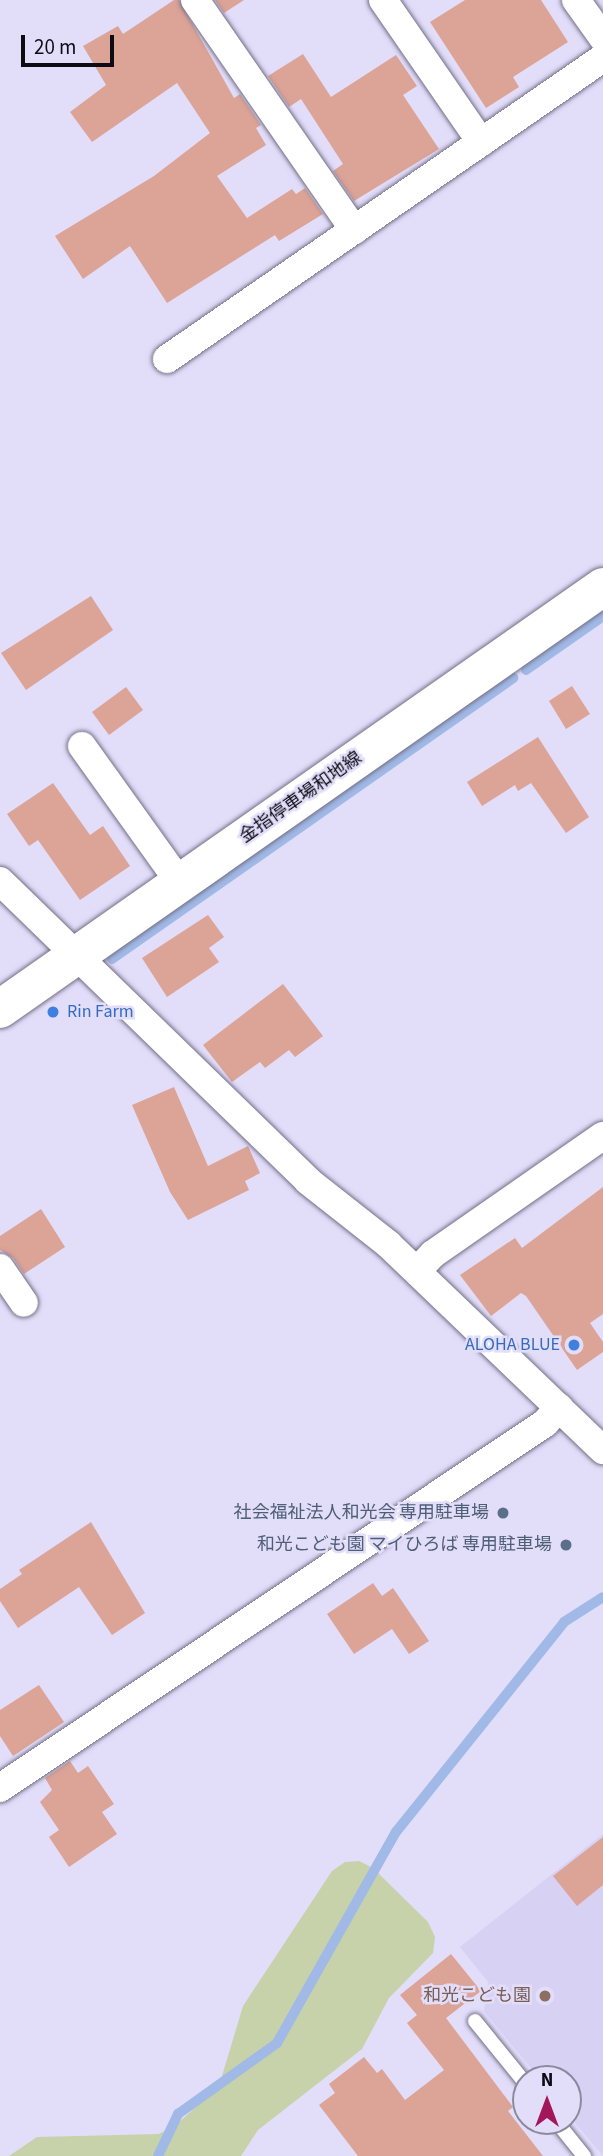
<!DOCTYPE html>
<meta charset="utf-8">
<style>
body{margin:0}
#map{position:relative;width:603px;height:2156px;overflow:hidden;background:#e2ddf9;font-family:"Source Sans 3","Noto Sans JP",sans-serif}
div>[style]{position:absolute}
[style*='--x']{left:calc(var(--x)*1px);top:calc(var(--y)*1px);width:calc(var(--w)*1px);rotate:calc(var(--a)*1deg)}
.built>*{inset:0;background:#d7d1f4}
.green>*{inset:0;background:#c7d2ab}
.stream>*{height:10px;margin:-5px;padding:0 5px;transform-origin:5px;border-radius:5px;background:#a0b9e6}
.building>*{inset:0;background:#dca397}
.roads{filter:drop-shadow(0 0 2px #736f87) drop-shadow(0 0 2px #736f87)}
.service>*{height:14px;margin:-7px;padding:0 7px;transform-origin:7px;border-radius:7px;background:#fff}
.minor>*{height:28px;margin:-14px;padding:0 14px;transform-origin:14px;border-radius:14px;background:#fff}
.secondary>*{height:38px;margin:-19px;padding:0 19px;transform-origin:19px;border-radius:19px;background:#fff}
.dots>*{width:19px;height:19px;translate:-50% -50%;box-sizing:border-box;border:4px solid #e2ddf9;border-radius:50%}
span{translate:-50% -50%;white-space:nowrap;text-align:center;line-height:1.15;-webkit-text-stroke:5px #e2ddf9;paint-order:stroke}
.street-label{font-size:18px;color:#0d0b14}
.shop-label{font-size:18px;color:#366cbe}
.left{translate:0 -50%;text-align:left}
.right{translate:-100% -50%;text-align:right}
.service-label{font-size:18px;color:#4e5e75}
.education-label{font-size:18px;color:#785e54}
.north{position:absolute;left:512px;top:2065px;width:70px;height:70px;box-sizing:border-box;background:#e2ddf9;border:2px solid #8d899d;border-radius:50%;rotate:0deg;font-size:19px;font-weight:700;line-height:28px;text-align:center;color:#0d0b14}
.north::after{content:'';display:block;margin:auto;width:24px;height:32px;background:#a4165a;clip-path:polygon(50% 0,100% 100%,50% 72%,0 100%)}
.scale{position:absolute;left:21px;top:35px;width:93px;height:32px;box-sizing:border-box;border:4px solid #0d0b14;border-top:0;padding-left:9px;font-size:21px;line-height:24px;white-space:nowrap;color:#0d0b14;-webkit-text-stroke:5px #e2ddf9;paint-order:stroke}
</style>
<div id="map">
<div class="built">
<i style="clip-path:polygon(603px 1834px,603px 2156px,568px 2114px,568px 2079px,540px 2079px,484px 2011px,488px 1982px,460px 1947px)"></i>
</div>
<div class="green">
<i style="clip-path:polygon(359px 1861px,373px 1868px,428px 1922px,435px 1937px,433px 1953px,389px 1998px,362px 2049px,258px 2130px,241px 2156px,9px 2156px,37px 2137px,159px 2134px,176px 2125px,219px 2086px,243px 2006px,332px 1871px,345px 1862px)"></i>
</div>
<div class="stream">
<i style="--x:526;--y:670;--w:94;--a:-35"></i>
<i style="--x:112;--y:959;--w:490;--a:-35"></i>
<i style="--x:158;--y:2156;--w:47;--a:-64.5"></i>
<i style="--x:178;--y:2114;--w:122;--a:-35.6"></i>
<i style="--x:277;--y:2043;--w:242;--a:-60.6"></i>
<i style="--x:396;--y:1832;--w:269;--a:-51.3"></i>
<i style="--x:564;--y:1622;--w:46;--a:-32.7"></i>
</div>
<div class="building">
<i style="clip-path:polygon(174px 0,179px 0,234px 98px,240px 94px,261px 125px,256px 128px,266px 145px,217px 176px,247px 218px,292px 189px,296px 194px,305px 188px,323px 214px,279px 241px,275px 235px,167px 303px,130px 246px,83px 279px,55px 236px,154px 176px,210px 133px,177px 83px,92px 142px,70px 112px,106px 85px,83px 46px,118px 26px,123px 34px)"></i>
<i style="clip-path:polygon(215px 0,244px 0,224px 13px)"></i>
<i style="clip-path:polygon(465px 0,541px 0,568px 42px,513px 77px,519px 87px,486px 108px,430px 22px)"></i>
<i style="clip-path:polygon(303px 54px,331px 97px,396px 55px,417px 86px,403px 95px,439px 149px,354px 201px,333px 171px,343px 164px,301px 99px,289px 107px,268px 76px)"></i>
<i style="clip-path:polygon(91px 596px,113px 630px,26px 690px,1px 653px)"></i>
<i style="clip-path:polygon(572px 686px,590px 714px,566px 729px,549px 701px)"></i>
<i style="clip-path:polygon(126px 687px,143px 710px,109px 735px,92px 712px)"></i>
<i style="clip-path:polygon(538px 737px,589px 817px,566px 833px,531px 783px,518px 791px,515px 785px,482px 806px,467px 782px)"></i>
<i style="clip-path:polygon(53px 783px,90px 835px,103px 826px,130px 866px,80px 900px,38px 840px,29px 846px,7px 814px)"></i>
<i style="clip-path:polygon(208px 915px,224px 937px,209px 948px,219px 962px,167px 997px,142px 958px)"></i>
<i style="clip-path:polygon(283px 984px,323px 1036px,295px 1057px,289px 1050px,265px 1068px,260px 1062px,232px 1082px,203px 1045px)"></i>
<i style="clip-path:polygon(174px 1087px,208px 1166px,248px 1146px,260px 1173px,245px 1181px,249px 1190px,188px 1220px,170px 1192px,132px 1105px)"></i>
<i style="clip-path:polygon(603px 1187px,603px 1314px,590px 1323px,603px 1342px,603px 1352px,577px 1370px,526px 1296px,521px 1293px,491px 1316px,460px 1275px,515px 1238px,522px 1248px)"></i>
<i style="clip-path:polygon(41px 1209px,65px 1247px,24px 1274px,13px 1258px,0 1250px,0 1236px)"></i>
<i style="clip-path:polygon(91px 1522px,145px 1613px,112px 1635px,79px 1587px,18px 1628px,0 1601px,0 1589px,22px 1574px,19px 1570px)"></i>
<i style="clip-path:polygon(373px 1583px,382px 1596px,393px 1588px,429px 1641px,409px 1654px,392px 1629px,354px 1654px,327px 1614px)"></i>
<i style="clip-path:polygon(39px 1685px,64px 1722px,13px 1756px,0 1736px,0 1710px)"></i>
<i style="clip-path:polygon(70px 1761px,78px 1773px,88px 1766px,114px 1804px,102px 1812px,117px 1834px,69px 1867px,49px 1837px,59px 1830px,40px 1802px,52px 1790px,45px 1778px)"></i>
<i style="clip-path:polygon(603px 1837px,603px 1885px,577px 1906px,553px 1876px)"></i>
<i style="clip-path:polygon(451px 1954px,481px 1991px,446px 2018px,513px 2107px,508px 2111px,543px 2156px,358px 2156px,319px 2105px,335px 2093px,329px 2084px,364px 2057px,377px 2073px,382px 2069px,405px 2100px,444px 2070px,407px 2023px,417px 2015px,400px 1995px)"></i>
</div>
<div class="roads">
<div class="service">
<i style="--x:475;--y:2021;--w:81;--a:51"></i>
<i style="--x:556;--y:2121;--w:45;--a:51.3"></i>
</div>
<div class="minor">
<i style="--x:195;--y:0;--w:280;--a:55.3"></i>
<i style="--x:383;--y:0;--w:173;--a:55.4"></i>
<i style="--x:576;--y:0;--w:47;--a:54.6"></i>
<i style="--x:167;--y:359;--w:530;--a:-34.62"></i>
<i style="--x:82;--y:746;--w:168;--a:54.4"></i>
<i style="--x:0;--y:881;--w:430;--a:44.2"></i>
<i style="--x:308;--y:1181;--w:102;--a:38.2"></i>
<i style="--x:388;--y:1244;--w:298;--a:43.8"></i>
<i style="--x:0;--y:1268;--w:42;--a:55.6"></i>
<i style="--x:417;--y:1271;--w:23;--a:-47"></i>
<i style="--x:433;--y:1254;--w:207;--a:-34.8"></i>
<i style="--x:0;--y:1788;--w:656;--a:-33.81"></i>
<i style="--x:545;--y:1423;--w:21;--a:-47"></i>
</div>
<div class="secondary">
<i style="--x:0;--y:1009;--w:736;--a:-34.99"></i>
</div>
</div>
<div class="dots">
<i style="left:53px;top:1012px;background:#3f7fe0"></i>
<i style="left:574px;top:1345px;background:#3f7fe0"></i>
<i style="left:503px;top:1513px;background:#5c6f8a"></i>
<i style="left:566px;top:1545px;background:#5c6f8a"></i>
<i style="left:545px;top:1996px;background:#8d6e63"></i>
</div>
<div class="street-label">
<span style="left:301px;top:798px;rotate:-35deg">金指停車場和地線</span>
</div>
<div class="shop-label">
<span class="left" style="left:67px;top:1012px">Rin Farm</span>
<span class="right" style="left:560px;top:1345px">ALOHA BLUE</span>
</div>
<div class="service-label">
<span class="right" style="left:489px;top:1513px">社会福祉法人和光会 専用駐車場</span>
<span class="right" style="left:552px;top:1545px">和光こども園 マイひろば 専用駐車場</span>
</div>
<div class="education-label">
<span class="right" style="left:531px;top:1996px">和光こども園</span>
</div>
<div class="north">N</div>
<div class="scale">20 m</div>
</div>
